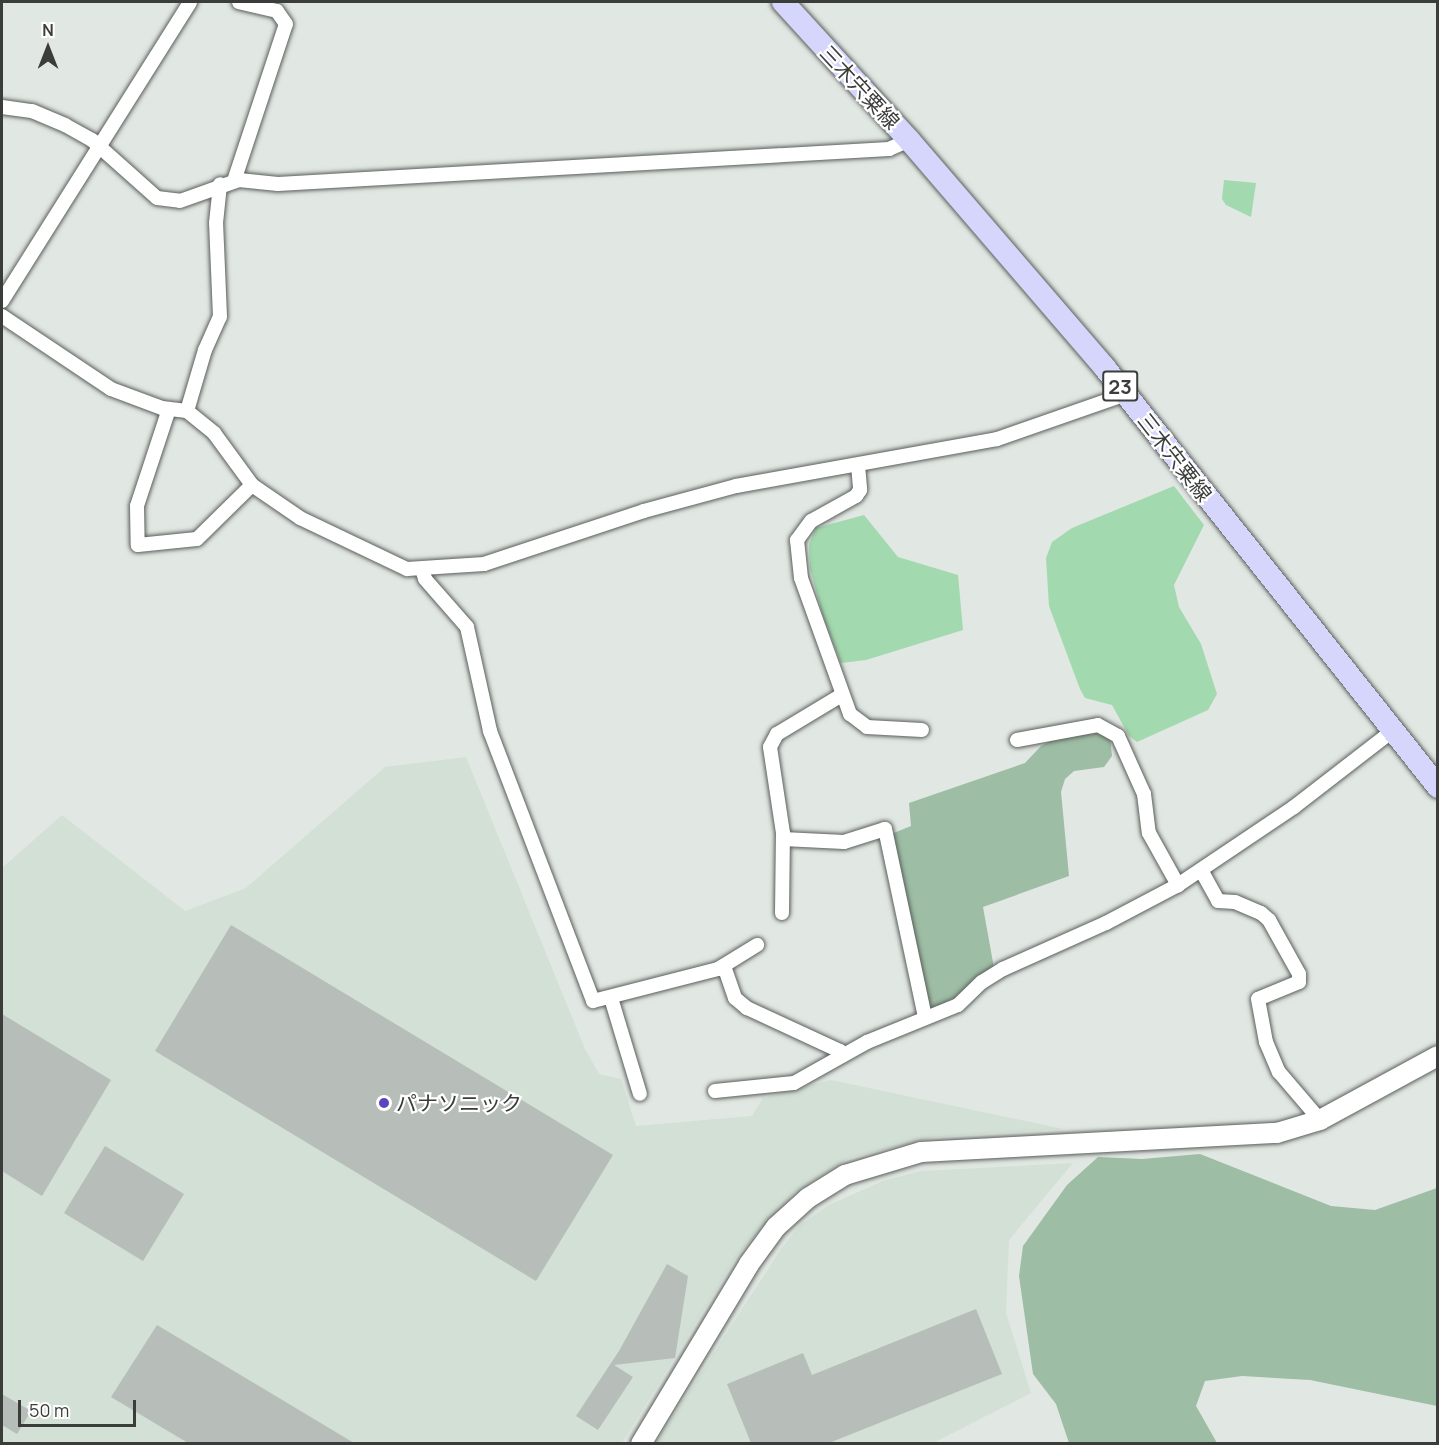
<!DOCTYPE html>
<meta charset="utf-8">
<style>
body{margin:0}
#map{position:relative;width:1439px;height:1445px;overflow:hidden;background:#e1e7e2;font-family:Manrope,"Noto Sans JP",sans-serif}
div>[style]{position:absolute}
[style*='--x']{left:calc(var(--x)*1px);top:calc(var(--y)*1px);width:calc(var(--w)*1px);rotate:calc(var(--a)*1deg)}
.built>*{inset:0;background:#d3e0d5}
.green>*{inset:0;background:#9dbda4}
.water>*{inset:0;background:#a3d9af}
.building>*{inset:0;background:#b7bdb8}
.roads{filter:drop-shadow(0 0 2px #5a5f5b) drop-shadow(0 0 2px #5a5f5b)}
.street>*{height:14px;margin:-7px;padding:0 7px;transform-origin:7px;border-radius:7px;background:#fff}
.secondary>*{height:20px;margin:-10px;padding:0 10px;transform-origin:10px;border-radius:10px;background:#fff}
.primary>*{height:22px;margin:-11px;padding:0 11px;transform-origin:11px;border-radius:11px;background:#d6d5fb}
.dots>*{width:16px;height:16px;translate:-50% -50%;box-sizing:border-box;border:3px solid #fff;border-radius:50%}
span{translate:-50% -50%;white-space:nowrap;text-align:center;line-height:1.15;-webkit-text-stroke:4.5px #fff;paint-order:stroke}
.shield-label span{padding:2px 4px;background:#fff;border:2px solid;border-radius:4px;-webkit-text-stroke-width:0}
.shield-label{font-size:20px;color:#3b3d3b;font-weight:700}
.street-label{font-size:21px;color:#3b3d3b}
.poi-label{font-size:21px;color:#3b3d3b}
.left{translate:0 -50%;text-align:left}
.frame{position:absolute;inset:0;border:3px solid #3b3d3b;pointer-events:none}
.north{position:absolute;left:18px;top:18px;width:60px;height:60px;-webkit-text-stroke:4px #fff;paint-order:stroke;rotate:0deg;font-size:16px;font-weight:700;line-height:24px;text-align:center;color:#3b3d3b}
.north::after{content:'';display:block;margin:auto;width:21px;height:27px;background:#3b3d3b;clip-path:polygon(50% 0,100% 100%,50% 72%,0 100%)}
.scale{position:absolute;left:18px;top:1400px;width:118px;height:27px;box-sizing:border-box;border:3px solid #3b3d3b;border-top:0;padding-left:8px;font-size:18px;line-height:21px;white-space:nowrap;color:#3b3d3b;-webkit-text-stroke:4px #fff;paint-order:stroke}
</style>
<div id="map">
<div class="built">
<i style="clip-path:polygon(466px 757px,585px 1049px,599px 1074px,621px 1079px,636px 1126px,752px 1116px,763px 1098px,831px 1080px,1063px 1129px,936px 1137px,849px 1158px,794px 1193px,738px 1254px,622px 1443px,2px 1443px,2px 868px,62px 815px,185px 911px,246px 888px,385px 767px)"></i>
<i style="clip-path:polygon(1073px 1163px,1009px 1240px,1006px 1313px,1031px 1393px,933px 1443px,655px 1444px,781px 1249px,800px 1225px,829px 1205px,883px 1181px,921px 1171px)"></i>
</div>
<div class="green">
<i style="clip-path:polygon(1096px 733px,1110px 737px,1112px 756px,1104px 767px,1074px 771px,1065px 779px,1061px 792px,1069px 876px,983px 907px,994px 968px,975px 978px,959px 996px,928px 1010px,891px 834px,911px 826px,909px 803px,1025px 763px,1041px 746px,1058px 737px)"></i>
<i style="clip-path:polygon(1200px 1154px,1331px 1206px,1375px 1210px,1437px 1188px,1437px 1406px,1310px 1380px,1242px 1376px,1205px 1381px,1196px 1406px,1217px 1443px,1069px 1443px,1056px 1404px,1033px 1374px,1019px 1276px,1023px 1246px,1067px 1185px,1098px 1157px,1142px 1159px)"></i>
</div>
<div class="water">
<i style="clip-path:polygon(1224px 180px,1256px 183px,1251px 217px,1226px 205px,1222px 199px)"></i>
<i style="clip-path:polygon(1174px 486px,1204px 525px,1174px 585px,1179px 607px,1201px 644px,1217px 694px,1208px 710px,1137px 742px,1129px 736px,1112px 705px,1085px 698px,1080px 689px,1049px 606px,1046px 558px,1052px 542px,1072px 528px)"></i>
<i style="clip-path:polygon(864px 515px,898px 557px,958px 575px,963px 630px,866px 660px,841px 663px,823px 616px,810px 569px,809px 544px,816px 528px)"></i>
</div>
<div class="building">
<i style="clip-path:polygon(231px 925px,613px 1155px,536px 1281px,155px 1051px)"></i>
<i style="clip-path:polygon(2px 1014px,111px 1080px,42px 1196px,2px 1171px)"></i>
<i style="clip-path:polygon(105px 1146px,184px 1194px,143px 1261px,64px 1213px)"></i>
<i style="clip-path:polygon(667px 1264px,688px 1276px,675px 1358px,614px 1365px,633px 1377px,598px 1430px,576px 1416px,619px 1351px)"></i>
<i style="clip-path:polygon(976px 1309px,1002px 1374px,829px 1443px,751px 1443px,727px 1384px,803px 1353px,812px 1375px)"></i>
<i style="clip-path:polygon(157px 1325px,354px 1443px,188px 1443px,111px 1397px)"></i>
<i style="clip-path:polygon(2px 1394px,31px 1411px,17px 1434px,2px 1425px)"></i>
</div>
<div class="roads">
<div class="street">
<i style="--x:2;--y:107;--w:30;--a:8"></i>
<i style="--x:32;--y:111;--w:36;--a:23"></i>
<i style="--x:65;--y:125;--w:31;--a:29"></i>
<i style="--x:92;--y:140;--w:87;--a:41.7"></i>
<i style="--x:157;--y:198;--w:23;--a:7"></i>
<i style="--x:180;--y:201;--w:63;--a:-19.6"></i>
<i style="--x:239;--y:180;--w:39;--a:6"></i>
<i style="--x:278;--y:184;--w:612;--a:-3.28"></i>
<i style="--x:889;--y:149;--w:22;--a:-24"></i>
<i style="--x:234;--y:181;--w:165;--a:-71.7"></i>
<i style="--x:286;--y:24;--w:16;--a:-125"></i>
<i style="--x:277;--y:11;--w:39;--a:-167"></i>
<i style="--x:2;--y:301;--w:353;--a:-57.8"></i>
<i style="--x:2;--y:316;--w:131;--a:33.8"></i>
<i style="--x:111;--y:389;--w:54;--a:20.4"></i>
<i style="--x:162;--y:408;--w:25;--a:7"></i>
<i style="--x:187;--y:411;--w:35;--a:39"></i>
<i style="--x:214;--y:433;--w:64;--a:53.8"></i>
<i style="--x:252;--y:485;--w:58;--a:34.5"></i>
<i style="--x:300;--y:518;--w:119;--a:25.5"></i>
<i style="--x:407;--y:569;--w:77;--a:-3.7"></i>
<i style="--x:484;--y:564;--w:169;--a:-18.3"></i>
<i style="--x:644;--y:511;--w:95;--a:-15.2"></i>
<i style="--x:736;--y:486;--w:265;--a:-10.2"></i>
<i style="--x:997;--y:439;--w:137;--a:-19.2"></i>
<i style="--x:169;--y:409;--w:102;--a:108.3"></i>
<i style="--x:137;--y:506;--w:39;--a:89"></i>
<i style="--x:138;--y:545;--w:59;--a:-5.8"></i>
<i style="--x:197;--y:539;--w:77;--a:-44.5"></i>
<i style="--x:187;--y:411;--w:64;--a:-73.6"></i>
<i style="--x:205;--y:350;--w:36;--a:-66"></i>
<i style="--x:220;--y:317;--w:94;--a:-92.4"></i>
<i style="--x:216;--y:223;--w:39;--a:-84"></i>
<i style="--x:858;--y:465;--w:25;--a:85"></i>
<i style="--x:860;--y:490;--w:7;--a:124"></i>
<i style="--x:856;--y:496;--w:51;--a:150.9"></i>
<i style="--x:811;--y:521;--w:24;--a:126"></i>
<i style="--x:797;--y:540;--w:38;--a:84"></i>
<i style="--x:801;--y:578;--w:145;--a:70.2"></i>
<i style="--x:850;--y:714;--w:21;--a:37"></i>
<i style="--x:867;--y:727;--w:55;--a:3.1"></i>
<i style="--x:422;--y:569;--w:10;--a:73"></i>
<i style="--x:425;--y:579;--w:64;--a:48.8"></i>
<i style="--x:467;--y:627;--w:107;--a:77.5"></i>
<i style="--x:490;--y:731;--w:289;--a:69.1"></i>
<i style="--x:593;--y:1001;--w:129;--a:-14.4"></i>
<i style="--x:718;--y:969;--w:46;--a:-31.6"></i>
<i style="--x:1017;--y:740;--w:82;--a:-10.5"></i>
<i style="--x:1098;--y:725;--w:23;--a:29"></i>
<i style="--x:1118;--y:736;--w:64;--a:65.9"></i>
<i style="--x:1144;--y:794;--w:39;--a:83"></i>
<i style="--x:1149;--y:833;--w:60;--a:60.9"></i>
<i style="--x:783;--y:839;--w:61;--a:2.8"></i>
<i style="--x:844;--y:842;--w:43;--a:-17.6"></i>
<i style="--x:885;--y:829;--w:192;--a:78"></i>
<i style="--x:1201;--y:870;--w:35;--a:61"></i>
<i style="--x:1218;--y:901;--w:17;--a:3"></i>
<i style="--x:1235;--y:902;--w:28;--a:23"></i>
<i style="--x:1261;--y:913;--w:11;--a:41"></i>
<i style="--x:1269;--y:920;--w:62;--a:60.9"></i>
<i style="--x:1299;--y:974;--w:8;--a:90"></i>
<i style="--x:1299;--y:982;--w:44;--a:157.5"></i>
<i style="--x:1258;--y:999;--w:44;--a:79.5"></i>
<i style="--x:1266;--y:1042;--w:33;--a:67"></i>
<i style="--x:1279;--y:1072;--w:63;--a:49.5"></i>
<i style="--x:782;--y:913;--w:80;--a:-89.3"></i>
<i style="--x:783;--y:833;--w:87;--a:-98.6"></i>
<i style="--x:770;--y:747;--w:15;--a:-62"></i>
<i style="--x:777;--y:734;--w:76;--a:-31"></i>
<i style="--x:724;--y:966;--w:34;--a:71"></i>
<i style="--x:735;--y:998;--w:16;--a:40"></i>
<i style="--x:747;--y:1008;--w:102;--a:24.8"></i>
<i style="--x:840;--y:1051;--w:5;--a:68"></i>
<i style="--x:611;--y:998;--w:100;--a:73.2"></i>
<i style="--x:715;--y:1091;--w:79;--a:-5.8"></i>
<i style="--x:794;--y:1083;--w:84;--a:-29.3"></i>
<i style="--x:867;--y:1042;--w:98;--a:-22.1"></i>
<i style="--x:958;--y:1005;--w:33;--a:-44"></i>
<i style="--x:982;--y:982;--w:25;--a:-32"></i>
<i style="--x:1003;--y:969;--w:113;--a:-24.1"></i>
<i style="--x:1106;--y:923;--w:81;--a:-27.8"></i>
<i style="--x:1178;--y:885;--w:140;--a:-33.9"></i>
<i style="--x:1294;--y:807;--w:123;--a:-37.7"></i>
</div>
<div class="secondary">
<i style="--x:641;--y:1444;--w:210;--a:-59"></i>
<i style="--x:749;--y:1264;--w:46;--a:-53.9"></i>
<i style="--x:776;--y:1227;--w:43;--a:-42.2"></i>
<i style="--x:808;--y:1198;--w:44;--a:-31.9"></i>
<i style="--x:845;--y:1175;--w:79;--a:-16.8"></i>
<i style="--x:921;--y:1152;--w:357;--a:-3.1"></i>
<i style="--x:1277;--y:1133;--w:45;--a:-16.8"></i>
<i style="--x:1320;--y:1120;--w:134;--a:-28.5"></i>
</div>
<div class="primary">
<i style="--x:783;--y:2;--w:187;--a:47.6"></i>
<i style="--x:909;--y:140;--w:301;--a:49.3"></i>
<i style="--x:1105;--y:368;--w:535;--a:51.52"></i>
</div>
</div>
<div class="dots">
<i style="left:384px;top:1103px;background:#5a45be"></i>
</div>
<div class="shield-label">
<span style="left:1120px;top:386px">23</span>
</div>
<div class="street-label">
<span style="left:860px;top:87px;rotate:47deg">三木宍粟線</span>
<span style="left:1175px;top:457px;rotate:52deg">三木宍粟線</span>
</div>
<div class="poi-label">
<span class="left" style="left:396px;top:1103px">パナソニック</span>
</div>
<div class="frame"></div>
<div class="north">N</div>
<div class="scale">50 m</div>
</div>
